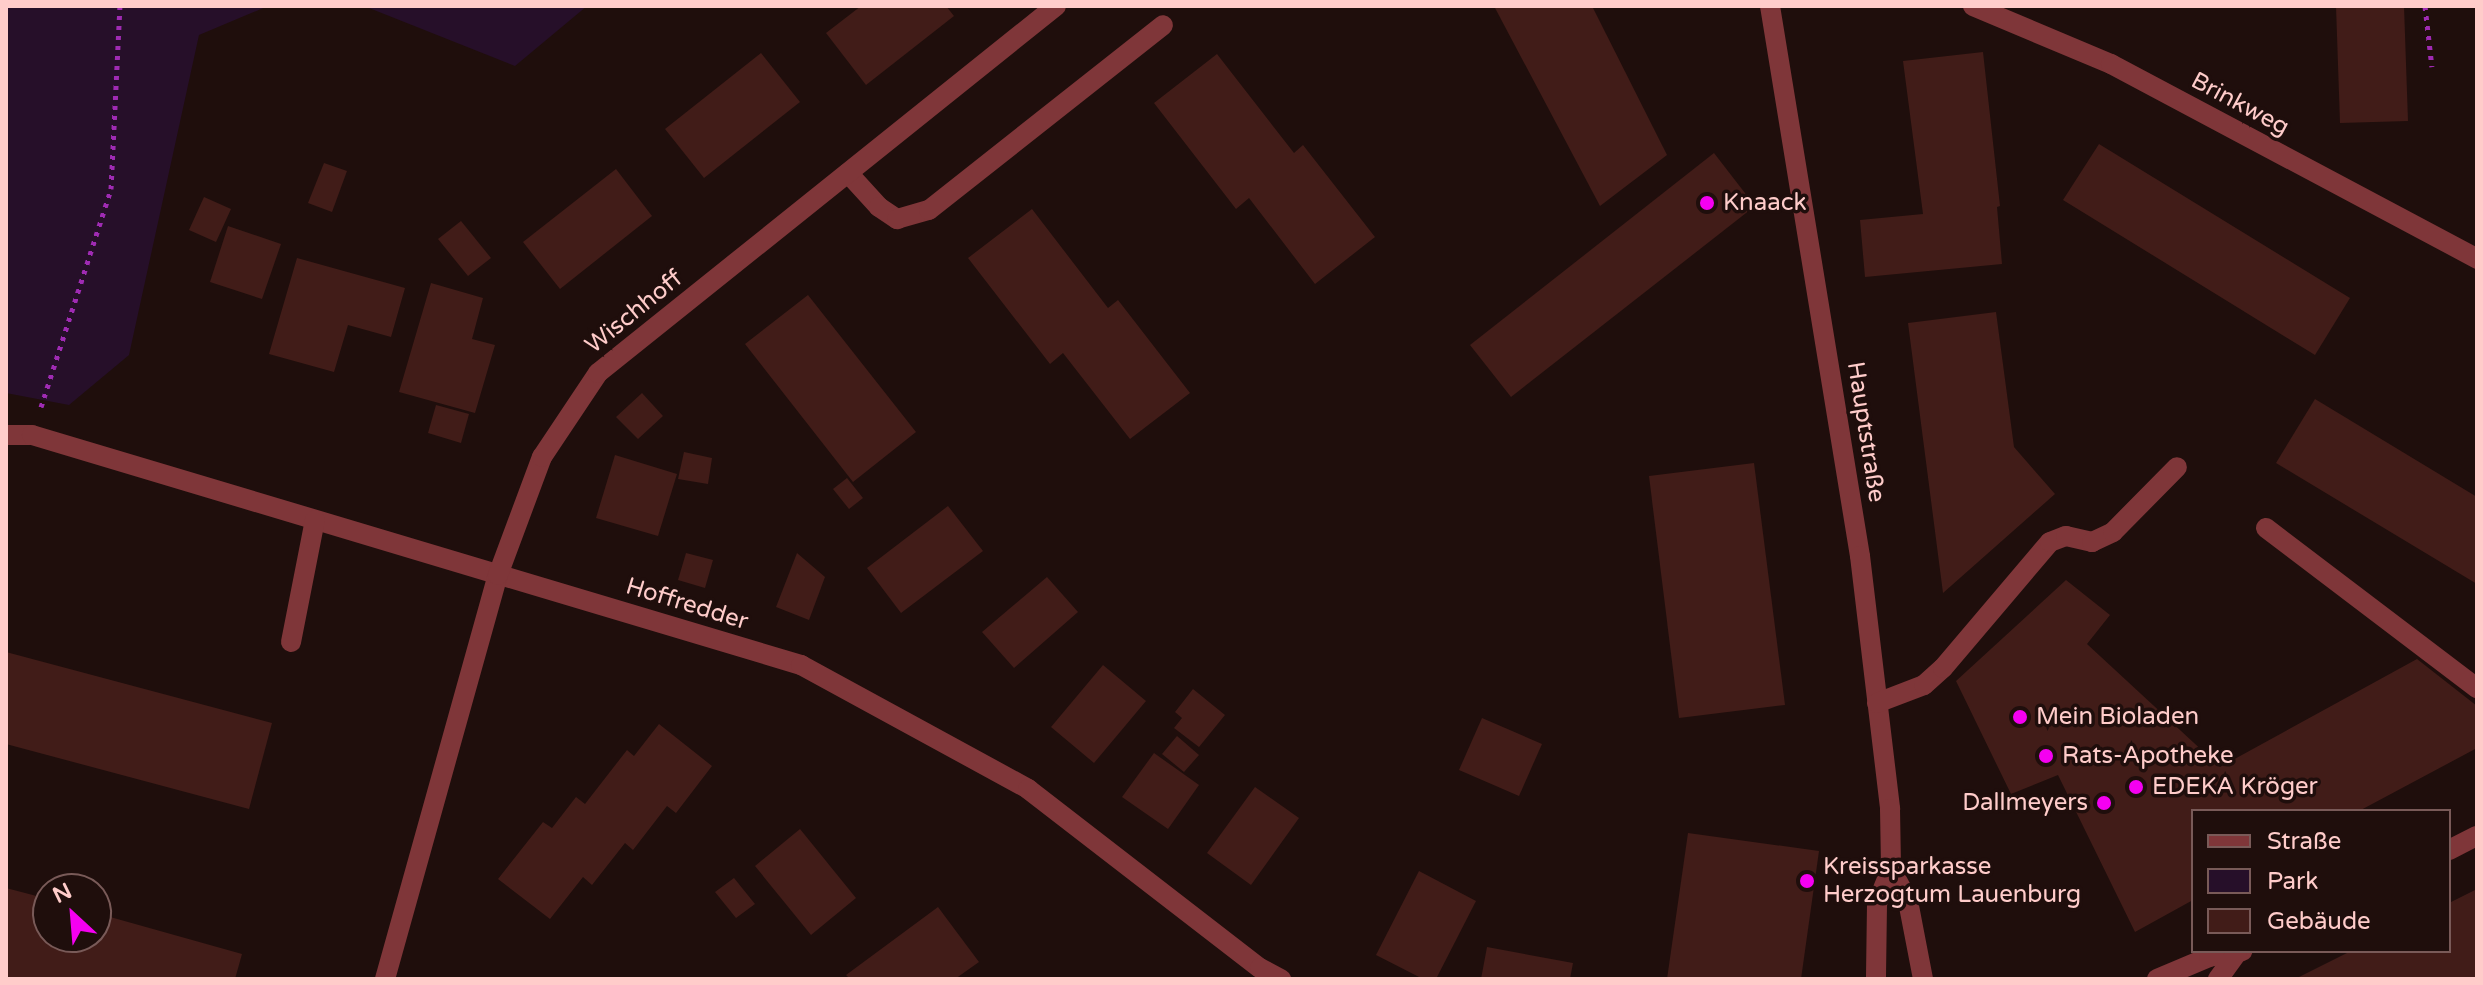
<!DOCTYPE html>
<meta charset="utf-8">
<style>
body{margin:0}
#map{position:relative;width:2483px;height:985px;overflow:hidden;background:#1f0e0c;font-family:"Varela Round",sans-serif}
div>[style]{position:absolute}
[style*='--x']{left:calc(var(--x)*1px);top:calc(var(--y)*1px);width:calc(var(--w)*1px);rotate:calc(var(--a)*1deg)}
.green>*{inset:0;background:#260f29}
.building>*{inset:0;background:#411c18}
.path>*{height:5px;margin-top:-2.5px;transform-origin:0;background:repeating-linear-gradient(90deg,#9f2bb3 0 4px,transparent 0 10px)}
.minor>*{height:20px;margin:-10px;padding:0 10px;transform-origin:10px;border-radius:10px;background:#7f3639}
.dots>*{width:22px;height:22px;translate:-50% -50%;box-sizing:border-box;border:4px solid #1f0e0c;border-radius:50%}
span{translate:-50% -50%;white-space:nowrap;text-align:center;line-height:1.15;-webkit-text-stroke:7px #1f0e0c;paint-order:stroke}
.street-label{font-size:24px;color:#ffccca}
.poi-label{font-size:24px;color:#ffccca}
.left{translate:0 -50%;text-align:left}
.right{translate:-100% -50%;text-align:right}
.frame{position:absolute;inset:0;border:8px solid #ffccca;pointer-events:none}
.legend{position:absolute;left:2191px;top:809px;width:260px;height:144px;box-sizing:border-box;background:#1f0e0c;border:2px solid #795a58;margin:0;padding:10px 14px;list-style:none;font-size:24px;color:#ffccca}
.legend li{display:flex;align-items:center;gap:16px;height:40px}
.legend b{width:40px;border:2px solid #795a58}
.north{position:absolute;left:32px;top:873px;width:80px;height:80px;box-sizing:border-box;background:#1f0e0c;border:2px solid #795a58;border-radius:50%;rotate:334deg;font-size:22px;font-weight:700;line-height:32px;text-align:center;color:#ffccca}
.north::after{content:'';display:block;margin:auto;width:28px;height:36px;background:#f500f1;clip-path:polygon(50% 0,100% 100%,50% 72%,0 100%)}
</style>
<div id="map">
<div class="green">
<i style="clip-path:polygon(6px 6px,268px 6px,199px 35px,129px 355px,69px 405px,6px 393px)"></i>
<i style="clip-path:polygon(364px 6px,587px 6px,515px 66px)"></i>
</div>
<div class="building">
<i style="clip-path:polygon(861px 6px,946px 6px,954px 16px,866px 85px,826px 33px)"></i>
<i style="clip-path:polygon(1494px 6px,1592px 6px,1667px 155px,1600px 206px)"></i>
<i style="clip-path:polygon(2336px 6px,2404px 6px,2408px 121px,2340px 123px)"></i>
<i style="clip-path:polygon(1983px 52px,2000px 206px,1997px 207px,2002px 264px,1865px 277px,1860px 220px,1923px 214px,1903px 61px)"></i>
<i style="clip-path:polygon(761px 53px,800px 102px,704px 178px,665px 129px)"></i>
<i style="clip-path:polygon(1217px 54px,1294px 153px,1303px 145px,1375px 237px,1315px 284px,1249px 198px,1236px 209px,1154px 103px)"></i>
<i style="clip-path:polygon(2099px 144px,2350px 298px,2315px 355px,2063px 200px)"></i>
<i style="clip-path:polygon(1714px 153px,1755px 206px,1511px 397px,1470px 345px)"></i>
<i style="clip-path:polygon(324px 163px,347px 171px,332px 212px,308px 203px)"></i>
<i style="clip-path:polygon(616px 169px,652px 216px,560px 289px,523px 242px)"></i>
<i style="clip-path:polygon(204px 197px,231px 209px,216px 242px,189px 230px)"></i>
<i style="clip-path:polygon(1032px 209px,1108px 308px,1118px 300px,1190px 393px,1130px 439px,1063px 353px,1050px 364px,968px 258px)"></i>
<i style="clip-path:polygon(461px 221px,491px 258px,468px 276px,438px 239px)"></i>
<i style="clip-path:polygon(228px 226px,281px 244px,262px 299px,210px 282px)"></i>
<i style="clip-path:polygon(297px 258px,405px 288px,391px 337px,348px 325px,334px 372px,269px 354px)"></i>
<i style="clip-path:polygon(431px 283px,483px 298px,472px 339px,495px 345px,475px 413px,399px 392px)"></i>
<i style="clip-path:polygon(808px 295px,916px 432px,853px 482px,745px 344px)"></i>
<i style="clip-path:polygon(1996px 312px,2014px 447px,2055px 494px,1943px 593px,1908px 323px)"></i>
<i style="clip-path:polygon(642px 393px,663px 416px,638px 439px,616px 417px)"></i>
<i style="clip-path:polygon(2315px 399px,2477px 497px,2477px 584px,2276px 463px)"></i>
<i style="clip-path:polygon(436px 405px,469px 414px,461px 443px,428px 433px)"></i>
<i style="clip-path:polygon(684px 452px,712px 458px,708px 484px,678px 479px)"></i>
<i style="clip-path:polygon(615px 455px,677px 474px,658px 536px,596px 518px)"></i>
<i style="clip-path:polygon(1754px 463px,1785px 705px,1679px 718px,1649px 476px)"></i>
<i style="clip-path:polygon(847px 478px,863px 498px,849px 509px,833px 489px)"></i>
<i style="clip-path:polygon(948px 506px,983px 551px,901px 613px,867px 568px)"></i>
<i style="clip-path:polygon(686px 553px,713px 560px,705px 588px,678px 580px)"></i>
<i style="clip-path:polygon(797px 553px,825px 577px,809px 620px,776px 607px)"></i>
<i style="clip-path:polygon(1047px 577px,1078px 612px,1014px 668px,982px 632px)"></i>
<i style="clip-path:polygon(2066px 580px,2110px 615px,2087px 644px,2220px 767px,2417px 659px,2477px 706px,2477px 748px,2359px 811px,2193px 811px,2193px 900px,2135px 932px,2058px 775px,2011px 794px,1956px 681px)"></i>
<i style="clip-path:polygon(6px 652px,272px 723px,249px 809px,6px 744px)"></i>
<i style="clip-path:polygon(1103px 665px,1146px 701px,1094px 763px,1051px 727px)"></i>
<i style="clip-path:polygon(1193px 689px,1225px 715px,1199px 747px,1174px 728px,1182px 718px,1175px 712px)"></i>
<i style="clip-path:polygon(1482px 718px,1542px 744px,1519px 796px,1459px 770px)"></i>
<i style="clip-path:polygon(659px 724px,712px 766px,676px 813px,667px 806px,633px 850px,625px 843px,592px 885px,583px 877px,550px 919px,498px 879px,543px 822px,552px 828px,576px 797px,585px 804px,627px 750px,634px 756px)"></i>
<i style="clip-path:polygon(1177px 736px,1199px 755px,1184px 772px,1162px 754px)"></i>
<i style="clip-path:polygon(1154px 753px,1199px 785px,1168px 829px,1122px 797px)"></i>
<i style="clip-path:polygon(1255px 787px,1299px 818px,1251px 885px,1207px 853px)"></i>
<i style="clip-path:polygon(800px 829px,856px 898px,811px 935px,755px 866px)"></i>
<i style="clip-path:polygon(1688px 833px,1819px 851px,1801px 979px,1667px 979px)"></i>
<i style="clip-path:polygon(1419px 871px,1476px 901px,1436px 979px,1423px 979px,1376px 955px)"></i>
<i style="clip-path:polygon(734px 878px,755px 904px,736px 918px,715px 892px)"></i>
<i style="clip-path:polygon(6px 888px,48px 899px,48px 937px,96px 937px,96px 913px,242px 954px,235px 979px,6px 979px)"></i>
<i style="clip-path:polygon(2477px 889px,2477px 979px,2295px 979px,2351px 951px,2449px 951px,2449px 903px)"></i>
<i style="clip-path:polygon(938px 907px,979px 962px,955px 979px,850px 979px,846px 975px)"></i>
<i style="clip-path:polygon(1487px 947px,1573px 963px,1570px 979px,1481px 979px)"></i>
</div>
<div class="path">
<i style="--x:2425;--y:6;--w:61;--a:83.5"></i>
<i style="--x:41;--y:407;--w:229;--a:-72.2"></i>
<i style="--x:111;--y:189;--w:183;--a:-87.2"></i>
</div>
<div class="minor">
<i style="--x:1770;--y:6;--w:557;--a:80.71"></i>
<i style="--x:1860;--y:556;--w:255;--a:83.2"></i>
<i style="--x:1890;--y:809;--w:60;--a:89"></i>
<i style="--x:1891;--y:869;--w:38;--a:112"></i>
<i style="--x:1877;--y:904;--w:75;--a:90.8"></i>
<i style="--x:1973;--y:6;--w:150;--a:22.8"></i>
<i style="--x:2111;--y:64;--w:415;--a:28"></i>
<i style="--x:848;--y:173;--w:46;--a:47.6"></i>
<i style="--x:879;--y:207;--w:22;--a:34"></i>
<i style="--x:897;--y:219;--w:33;--a:-16"></i>
<i style="--x:929;--y:210;--w:298;--a:-38.3"></i>
<i style="--x:6;--y:435;--w:26;--a:0"></i>
<i style="--x:32;--y:435;--w:803;--a:16.65"></i>
<i style="--x:801;--y:665;--w:259;--a:28.6"></i>
<i style="--x:1028;--y:789;--w:293;--a:37.7"></i>
<i style="--x:1260;--y:968;--w:24;--a:28"></i>
<i style="--x:2266;--y:528;--w:265;--a:37.2"></i>
<i style="--x:291;--y:642;--w:124;--a:-78.9"></i>
<i style="--x:1877;--y:703;--w:50;--a:-21"></i>
<i style="--x:1924;--y:685;--w:25;--a:-42"></i>
<i style="--x:1943;--y:668;--w:165;--a:-49.7"></i>
<i style="--x:2050;--y:542;--w:17;--a:-21"></i>
<i style="--x:2066;--y:536;--w:27;--a:13"></i>
<i style="--x:2092;--y:542;--w:23;--a:-25"></i>
<i style="--x:2113;--y:532;--w:91;--a:-45.4"></i>
<i style="--x:2449;--y:850;--w:31;--a:-27"></i>
<i style="--x:1891;--y:869;--w:36;--a:62"></i>
<i style="--x:1908;--y:901;--w:79;--a:79.1"></i>
<i style="--x:385;--y:979;--w:420;--a:-74.4"></i>
<i style="--x:498;--y:575;--w:126;--a:-69.6"></i>
<i style="--x:542;--y:457;--w:101;--a:-56.3"></i>
<i style="--x:598;--y:373;--w:587;--a:-38.71"></i>
<i style="--x:2157;--y:979;--w:56;--a:-22.9"></i>
<i style="--x:2209;--y:957;--w:34;--a:-10"></i>
<i style="--x:2218;--y:979;--w:32;--a:-54"></i>
</div>
<div class="dots">
<i style="left:1707px;top:203px;background:#f500f1"></i>
<i style="left:2020px;top:717px;background:#f500f1"></i>
<i style="left:2046px;top:756px;background:#f500f1"></i>
<i style="left:2136px;top:787px;background:#f500f1"></i>
<i style="left:2104px;top:803px;background:#f500f1"></i>
<i style="left:1807px;top:881px;background:#f500f1"></i>
</div>
<div class="street-label">
<span style="left:2240px;top:104px;rotate:28deg">Brinkweg</span>
<span style="left:634px;top:312px;rotate:-39deg">Wischhoff</span>
<span style="left:1866px;top:432px;rotate:81deg">Hauptstraße</span>
<span style="left:687px;top:604px;rotate:17deg">Hoffredder</span>
</div>
<div class="poi-label">
<span class="left" style="left:1723px;top:203px">Knaack</span>
<span class="left" style="left:2036px;top:717px">Mein Bioladen</span>
<span class="left" style="left:2062px;top:756px">Rats-Apotheke</span>
<span class="left" style="left:2152px;top:787px">EDEKA Kröger</span>
<span class="right" style="left:2088px;top:803px">Dallmeyers</span>
<span class="left" style="left:1823px;top:881px">Kreissparkasse<br>Herzogtum Lauenburg</span>
</div>
<div class="frame"></div>
<ul class="legend">
<li><b style="height:10px;background:#7f3639"></b>Straße</li>
<li><b style="height:22px;background:#260f29"></b>Park</li>
<li><b style="height:22px;background:#411c18"></b>Gebäude</li>
</ul>
<div class="north">N</div>
</div>
